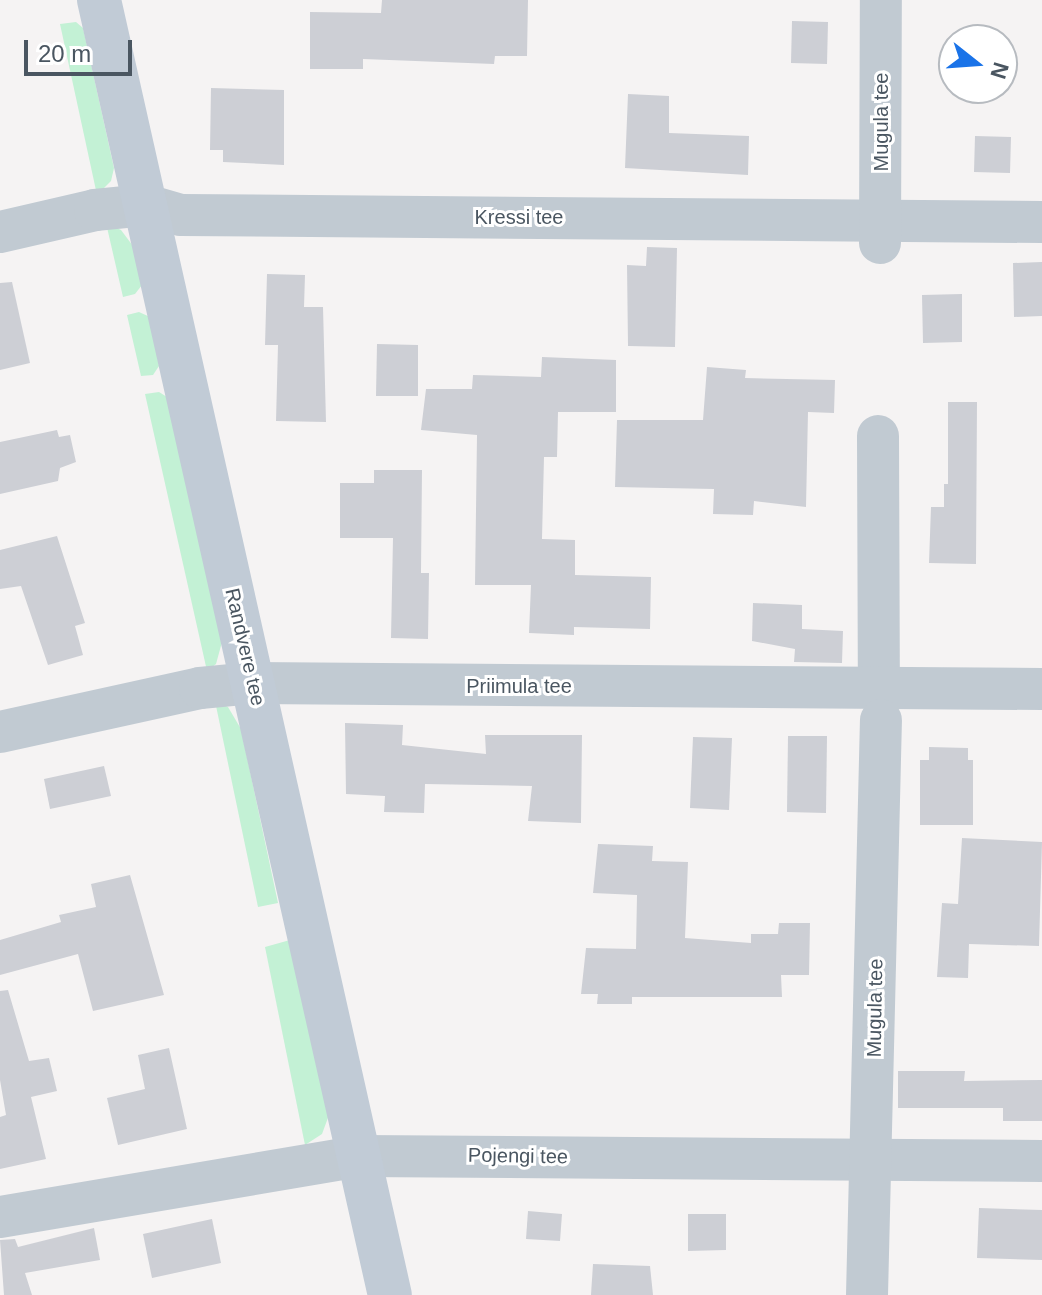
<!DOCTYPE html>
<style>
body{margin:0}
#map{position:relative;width:1042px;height:1295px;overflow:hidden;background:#f5f3f3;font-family:Helvetica,sans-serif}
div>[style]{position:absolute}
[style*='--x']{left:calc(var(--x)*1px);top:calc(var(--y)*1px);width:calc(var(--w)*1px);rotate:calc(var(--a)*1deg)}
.green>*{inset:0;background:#c3f1d5}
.building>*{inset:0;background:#cdcfd5}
.street>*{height:42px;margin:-21px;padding:0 21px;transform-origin:21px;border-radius:21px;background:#c1cad2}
.secondary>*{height:44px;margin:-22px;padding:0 22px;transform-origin:22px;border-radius:22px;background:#c1cbd6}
span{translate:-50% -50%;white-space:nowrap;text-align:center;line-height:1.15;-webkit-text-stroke:6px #fff;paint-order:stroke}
.street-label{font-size:20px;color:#4a5661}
.north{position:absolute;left:938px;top:24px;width:80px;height:80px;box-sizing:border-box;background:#fff;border:2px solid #b7bbc0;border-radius:50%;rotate:107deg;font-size:22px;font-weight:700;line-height:32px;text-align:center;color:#4a5661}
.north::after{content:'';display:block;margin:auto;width:28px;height:36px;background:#1a73e8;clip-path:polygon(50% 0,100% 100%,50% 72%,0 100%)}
.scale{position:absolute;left:24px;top:40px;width:108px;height:36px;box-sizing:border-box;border:4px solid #4a5661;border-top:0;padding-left:10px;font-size:24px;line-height:28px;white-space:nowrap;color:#4a5661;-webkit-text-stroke:6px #fff;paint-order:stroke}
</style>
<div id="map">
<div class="green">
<i style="clip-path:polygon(76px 22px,83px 28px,114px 168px,111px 181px,97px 195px,60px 24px)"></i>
<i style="clip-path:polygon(106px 223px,121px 230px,133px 246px,142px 285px,135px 294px,123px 297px)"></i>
<i style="clip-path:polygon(139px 312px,150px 317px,159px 366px,153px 375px,141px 376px,127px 315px)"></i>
<i style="clip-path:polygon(159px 392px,167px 397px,222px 642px,216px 664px,207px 671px,145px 394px)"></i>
<i style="clip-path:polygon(215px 701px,228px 707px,241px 729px,278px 903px,258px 907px)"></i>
<i style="clip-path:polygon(290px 940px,329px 1115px,322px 1134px,305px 1145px,265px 947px)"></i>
</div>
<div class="building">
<i style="clip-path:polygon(382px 0,528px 0,527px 56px,495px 56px,494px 64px,363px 59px,363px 69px,310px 69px,310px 12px,381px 13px)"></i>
<i style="clip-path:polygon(792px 21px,828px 22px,827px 64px,791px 63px)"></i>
<i style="clip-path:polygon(211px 88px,284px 90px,284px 165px,223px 162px,223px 150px,210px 150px)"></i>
<i style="clip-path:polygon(628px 94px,669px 96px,669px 133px,749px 136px,748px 175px,625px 168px)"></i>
<i style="clip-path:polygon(975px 136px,1011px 137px,1010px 173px,974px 172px)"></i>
<i style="clip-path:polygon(647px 247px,677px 248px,675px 347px,628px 346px,627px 265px,646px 266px)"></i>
<i style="clip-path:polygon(1042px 262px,1042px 316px,1014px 317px,1013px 263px)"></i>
<i style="clip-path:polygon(267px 274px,305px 275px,304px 307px,323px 307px,326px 422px,276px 421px,278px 345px,265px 345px)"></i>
<i style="clip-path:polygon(12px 282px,30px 363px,0 370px,0 283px)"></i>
<i style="clip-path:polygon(962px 294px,962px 342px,923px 343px,922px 295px)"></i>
<i style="clip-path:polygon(377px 344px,418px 345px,418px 396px,376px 396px)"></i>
<i style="clip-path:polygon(542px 357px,616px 360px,616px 412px,558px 412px,557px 457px,544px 457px,542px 539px,575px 540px,575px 575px,651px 577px,650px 629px,574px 627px,574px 635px,529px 633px,531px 585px,475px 585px,477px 435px,421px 430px,426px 389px,472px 389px,473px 375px,541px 377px)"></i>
<i style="clip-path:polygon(707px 367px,746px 370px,745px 378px,835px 380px,834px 413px,808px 412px,806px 507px,754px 501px,753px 515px,713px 514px,714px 489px,615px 487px,617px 420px,703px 420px)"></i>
<i style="clip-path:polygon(948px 402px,977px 402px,976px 564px,929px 563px,931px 507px,944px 507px,944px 484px,948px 484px)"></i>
<i style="clip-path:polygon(57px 430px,59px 437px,70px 435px,76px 462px,60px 468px,58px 481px,0 494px,0 442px)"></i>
<i style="clip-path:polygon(374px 470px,422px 470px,421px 573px,429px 573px,428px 639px,391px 638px,393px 538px,340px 538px,340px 483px,374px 483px)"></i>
<i style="clip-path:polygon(57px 536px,85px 623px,75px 626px,83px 655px,48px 665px,21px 586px,0 589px,0 550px)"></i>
<i style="clip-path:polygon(753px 603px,802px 605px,802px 629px,843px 631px,842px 663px,794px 662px,795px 649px,752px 641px)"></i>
<i style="clip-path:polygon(345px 723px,403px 725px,402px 745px,486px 754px,485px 735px,582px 735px,581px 823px,528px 821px,532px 786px,425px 784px,424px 813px,384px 812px,385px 796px,346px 794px)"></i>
<i style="clip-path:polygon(788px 736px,827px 736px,826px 813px,787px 812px)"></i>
<i style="clip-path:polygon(693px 737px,732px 738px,729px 810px,690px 808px)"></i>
<i style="clip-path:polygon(929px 747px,968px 748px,968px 760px,973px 760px,973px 825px,920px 825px,920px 760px,929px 760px)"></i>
<i style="clip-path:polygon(104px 766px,111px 796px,50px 809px,44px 779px)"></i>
<i style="clip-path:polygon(962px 838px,1042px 842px,1039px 946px,969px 944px,968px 978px,937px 977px,942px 903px,958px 904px)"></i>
<i style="clip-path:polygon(598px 844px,653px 846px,652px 861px,688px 862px,685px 938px,751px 943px,751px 934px,778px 934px,779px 923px,810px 923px,809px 975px,781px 975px,782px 997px,632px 997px,632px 1004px,597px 1004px,598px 994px,581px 994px,586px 948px,636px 949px,637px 895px,593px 893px)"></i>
<i style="clip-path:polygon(130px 875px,164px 995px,93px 1011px,78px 954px,0 975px,0 940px,61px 922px,59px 915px,96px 907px,91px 884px)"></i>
<i style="clip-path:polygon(8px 990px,29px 1061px,49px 1058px,57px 1091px,31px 1097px,46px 1159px,0 1169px,0 1117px,6px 1115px,0 1080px,0 991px)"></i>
<i style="clip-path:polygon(169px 1048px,187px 1129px,118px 1145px,107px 1098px,145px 1089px,138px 1055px)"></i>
<i style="clip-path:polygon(898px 1071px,965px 1071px,964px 1081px,1042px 1080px,1042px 1121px,1003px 1121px,1003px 1108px,898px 1108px)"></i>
<i style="clip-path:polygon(979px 1208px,1042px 1210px,1042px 1260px,977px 1258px)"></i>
<i style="clip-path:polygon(528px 1211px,562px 1214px,560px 1241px,526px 1239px)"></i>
<i style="clip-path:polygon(688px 1214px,726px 1214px,726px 1250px,688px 1251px)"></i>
<i style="clip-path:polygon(212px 1219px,221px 1263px,152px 1278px,143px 1234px)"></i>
<i style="clip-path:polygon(94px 1228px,100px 1260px,25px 1273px,32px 1295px,4px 1295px,0 1240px,15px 1239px,18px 1247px)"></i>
<i style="clip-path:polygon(593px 1264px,650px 1266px,653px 1295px,591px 1295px)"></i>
</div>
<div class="street">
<i style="--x:0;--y:232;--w:98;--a:-13"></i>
<i style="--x:95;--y:210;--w:51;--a:-5.6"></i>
<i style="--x:146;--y:205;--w:35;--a:16"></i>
<i style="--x:180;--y:215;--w:862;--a:0.47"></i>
<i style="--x:880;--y:243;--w:243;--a:-89.8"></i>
<i style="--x:878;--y:436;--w:251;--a:89.8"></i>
<i style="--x:0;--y:732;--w:205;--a:-12.4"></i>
<i style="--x:200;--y:688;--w:53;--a:-5.4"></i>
<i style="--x:253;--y:683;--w:789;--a:0.44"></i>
<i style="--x:0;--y:1217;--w:365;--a:-9.6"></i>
<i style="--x:360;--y:1156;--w:682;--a:0.42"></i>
<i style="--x:867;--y:1295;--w:575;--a:-88.61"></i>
</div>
<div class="secondary">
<i style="--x:99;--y:0;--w:1327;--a:77.34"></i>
</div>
<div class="street-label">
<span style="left:881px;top:122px;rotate:-90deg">Mugula tee</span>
<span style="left:519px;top:217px">Kressi tee</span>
<span style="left:245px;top:647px;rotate:77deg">Randvere tee</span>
<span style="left:519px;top:686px">Priimula tee</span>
<span style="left:875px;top:1008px;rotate:-89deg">Mugula tee</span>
<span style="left:518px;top:1156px;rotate:1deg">Pojengi tee</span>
</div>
<div class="north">N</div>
<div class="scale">20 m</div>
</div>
